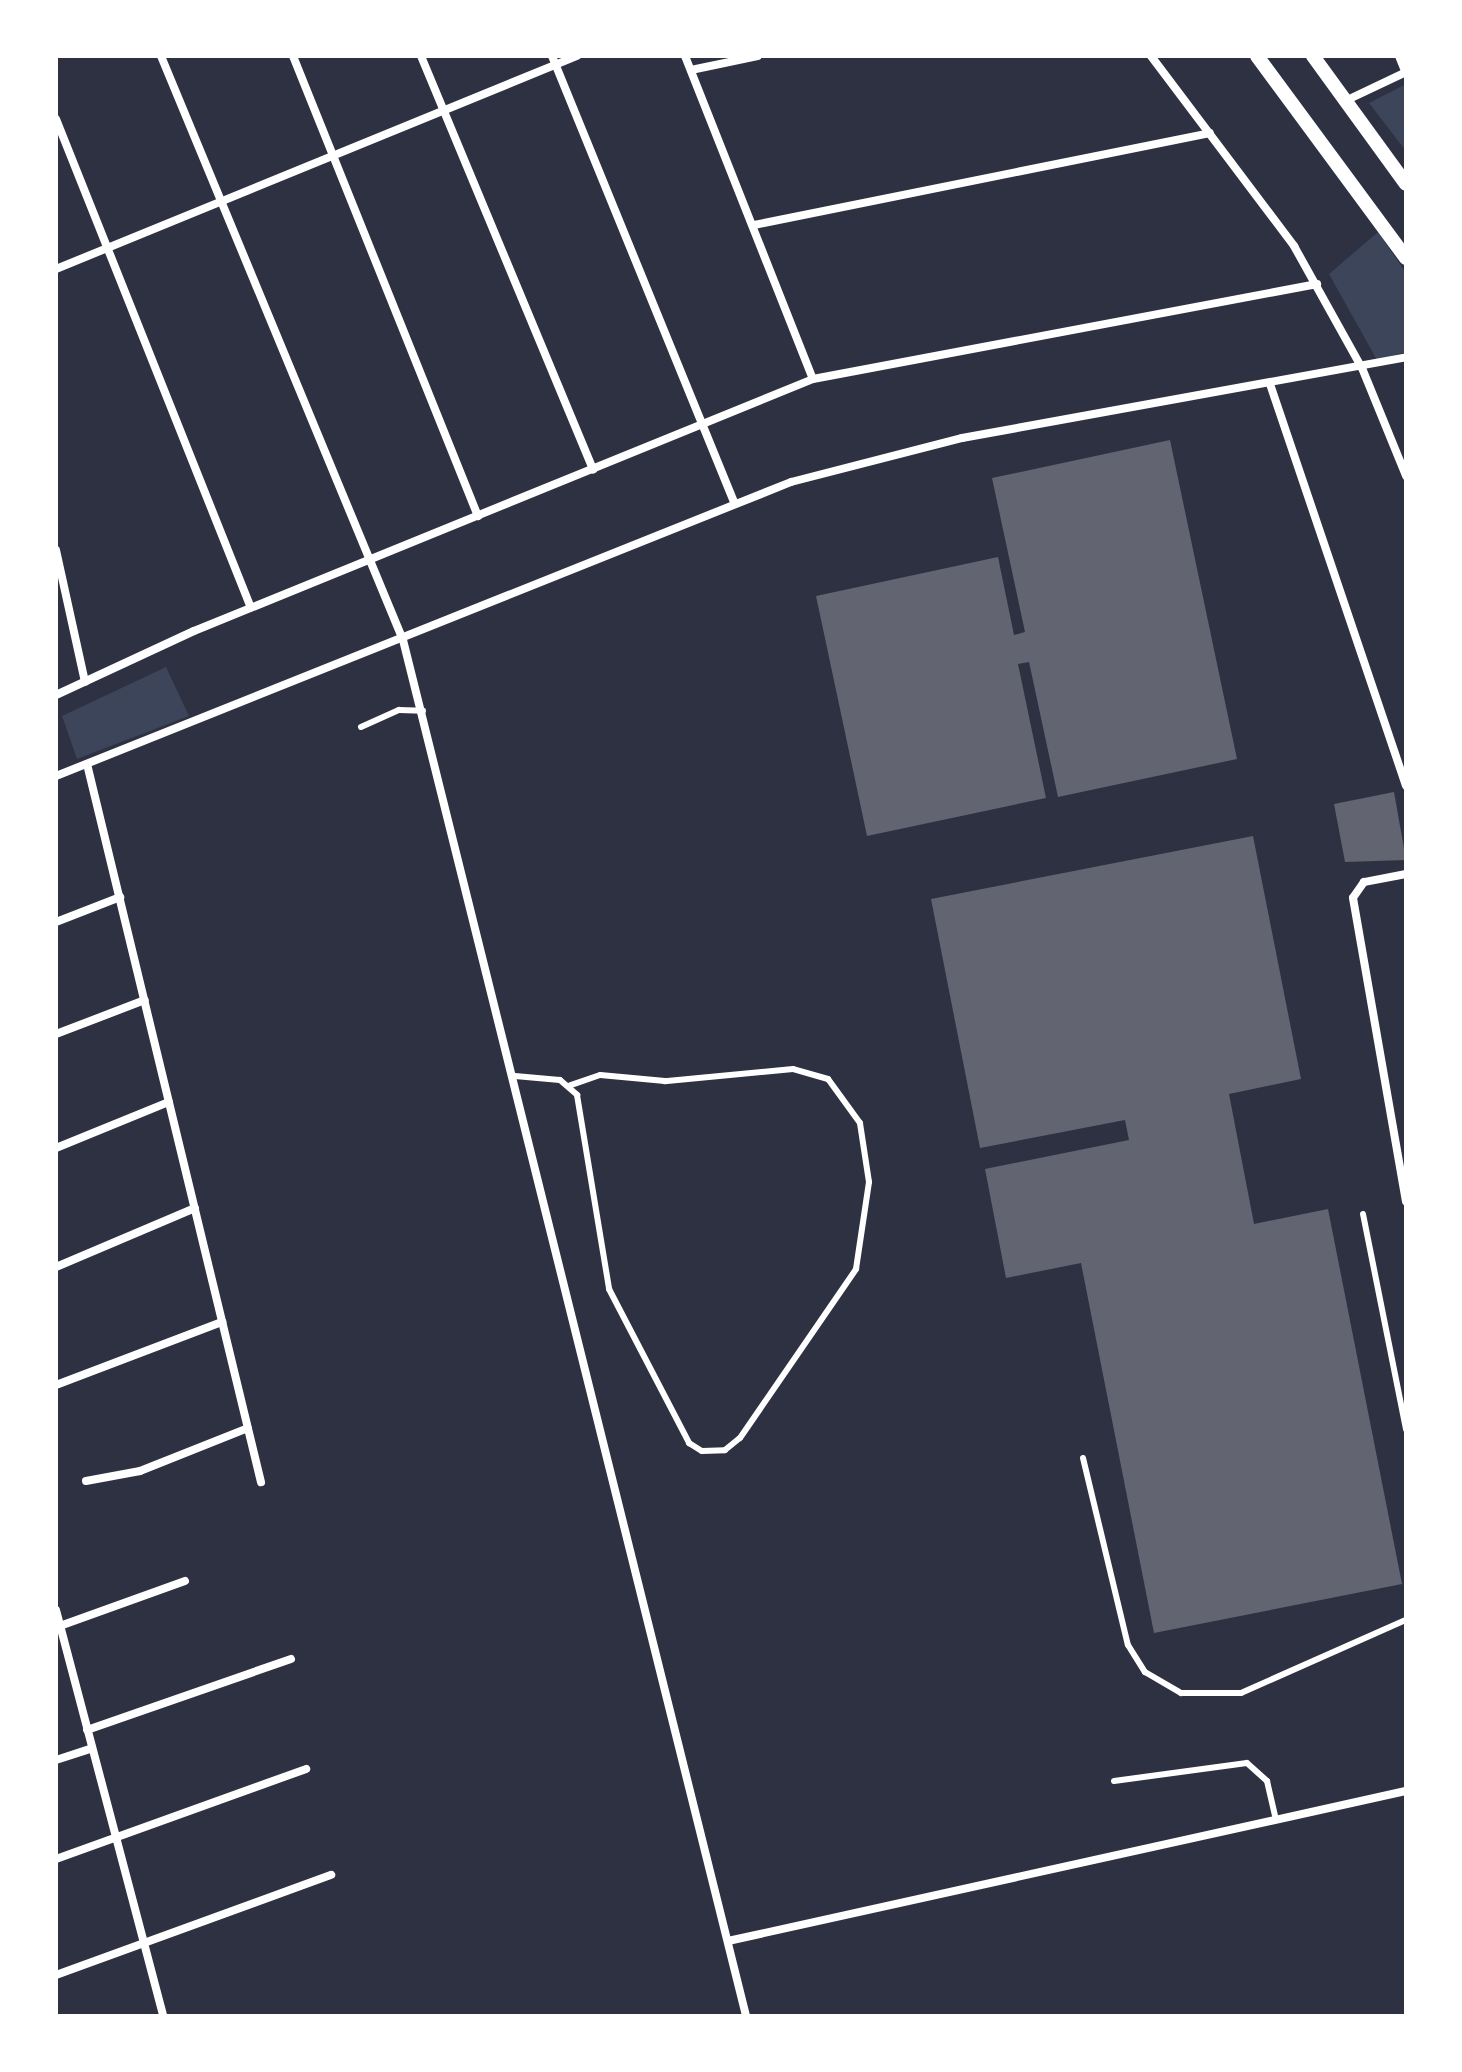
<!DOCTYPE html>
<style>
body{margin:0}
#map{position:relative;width:1462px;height:2072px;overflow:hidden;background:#2d3142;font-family:"Noto Sans",sans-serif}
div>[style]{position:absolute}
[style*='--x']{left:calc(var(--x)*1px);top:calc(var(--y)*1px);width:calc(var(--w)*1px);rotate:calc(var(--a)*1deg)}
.green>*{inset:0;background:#3c4559}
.building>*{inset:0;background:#626471}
.service>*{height:6px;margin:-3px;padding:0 3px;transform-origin:3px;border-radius:3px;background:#fff}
.minor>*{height:8px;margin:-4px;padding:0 4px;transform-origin:4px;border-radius:4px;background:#fff}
.tertiary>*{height:14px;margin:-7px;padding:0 7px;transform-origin:7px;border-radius:7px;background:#fff}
span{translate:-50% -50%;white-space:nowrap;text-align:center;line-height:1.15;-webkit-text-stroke:6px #fff;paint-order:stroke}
.frame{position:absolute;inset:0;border:58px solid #fff;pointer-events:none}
</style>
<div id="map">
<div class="green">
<i style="clip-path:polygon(1406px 84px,1406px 151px,1369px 103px)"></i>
<i style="clip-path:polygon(1378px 232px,1406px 273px,1406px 352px,1377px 360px,1329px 274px)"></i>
<i style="clip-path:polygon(166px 667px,189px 716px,77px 759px,62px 716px)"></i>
</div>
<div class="building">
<i style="clip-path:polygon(1170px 440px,1237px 759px,1058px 797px,1029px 662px,1018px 664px,1046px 798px,867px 836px,816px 596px,998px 557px,1014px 635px,1025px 632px,992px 478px)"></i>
<i style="clip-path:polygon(1394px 792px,1406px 860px,1345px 862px,1334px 804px)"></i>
<i style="clip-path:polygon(1253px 836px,1301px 1079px,1229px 1094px,1254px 1224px,1328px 1209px,1402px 1584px,1154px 1633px,1081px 1263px,1006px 1278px,985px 1169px,1129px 1140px,1125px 1120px,980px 1148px,931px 899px)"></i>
</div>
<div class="service">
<i style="--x:361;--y:727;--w:42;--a:-24.1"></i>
<i style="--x:399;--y:710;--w:24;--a:2"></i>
<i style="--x:515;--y:1076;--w:45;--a:5.1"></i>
<i style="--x:560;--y:1080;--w:23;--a:41"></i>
<i style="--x:577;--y:1095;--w:197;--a:80.6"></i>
<i style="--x:609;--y:1289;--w:174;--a:62.5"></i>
<i style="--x:689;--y:1443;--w:15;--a:32"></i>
<i style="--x:702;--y:1451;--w:23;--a:-2"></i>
<i style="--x:725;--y:1450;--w:19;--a:-39"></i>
<i style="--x:740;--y:1438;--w:205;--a:-55.5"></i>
<i style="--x:856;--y:1269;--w:88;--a:-81.5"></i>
<i style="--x:869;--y:1182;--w:60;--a:-98.7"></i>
<i style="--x:860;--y:1123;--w:54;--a:-126"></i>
<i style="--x:828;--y:1079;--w:36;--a:-164"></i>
<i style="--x:793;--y:1069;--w:129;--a:174.6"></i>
<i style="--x:665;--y:1081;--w:65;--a:-174.7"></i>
<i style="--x:600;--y:1075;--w:31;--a:161"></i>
<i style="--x:1363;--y:1214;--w:220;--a:78.7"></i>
<i style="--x:1083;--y:1458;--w:192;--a:76.5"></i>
<i style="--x:1128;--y:1645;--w:32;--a:58"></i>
<i style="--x:1145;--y:1672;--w:42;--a:30.3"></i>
<i style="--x:1181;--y:1693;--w:60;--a:0"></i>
<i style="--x:1241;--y:1693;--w:180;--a:-23.9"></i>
<i style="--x:1114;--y:1781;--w:134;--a:-7.7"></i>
<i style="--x:1247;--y:1763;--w:27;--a:42"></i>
<i style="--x:1267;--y:1781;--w:40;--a:77"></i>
</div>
<div class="minor">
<i style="--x:161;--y:56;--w:632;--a:67.49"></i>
<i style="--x:403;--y:640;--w:1418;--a:76"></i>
<i style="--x:293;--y:56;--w:496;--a:68.1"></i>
<i style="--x:421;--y:56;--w:448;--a:67.4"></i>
<i style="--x:552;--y:56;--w:484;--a:67.8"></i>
<i style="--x:685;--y:56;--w:347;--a:68.4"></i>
<i style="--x:1151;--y:56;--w:238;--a:53"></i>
<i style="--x:1294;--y:246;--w:140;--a:60.9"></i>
<i style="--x:1362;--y:368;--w:117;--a:67.8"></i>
<i style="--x:1399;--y:56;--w:18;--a:68"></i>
<i style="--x:691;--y:70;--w:68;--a:-11.8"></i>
<i style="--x:1345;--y:101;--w:68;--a:-25.4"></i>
<i style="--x:56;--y:119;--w:526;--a:68.26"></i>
<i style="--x:754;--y:225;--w:465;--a:-11.4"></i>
<i style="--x:56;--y:269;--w:563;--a:-22.24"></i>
<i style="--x:1270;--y:384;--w:424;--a:71.3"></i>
<i style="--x:56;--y:550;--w:135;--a:77.6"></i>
<i style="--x:56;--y:695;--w:152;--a:-24.9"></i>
<i style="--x:194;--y:631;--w:668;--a:-22.15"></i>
<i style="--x:813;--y:379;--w:513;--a:-10.67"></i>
<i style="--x:87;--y:764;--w:739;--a:76.38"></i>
<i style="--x:56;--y:776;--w:792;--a:-21.8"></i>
<i style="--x:791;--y:482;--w:177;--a:-14.4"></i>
<i style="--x:962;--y:438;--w:451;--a:-10.3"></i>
<i style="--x:1406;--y:874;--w:43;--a:169.2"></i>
<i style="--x:1364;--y:882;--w:19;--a:125"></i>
<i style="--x:1353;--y:898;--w:308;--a:80.1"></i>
<i style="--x:56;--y:922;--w:69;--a:-21.3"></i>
<i style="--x:56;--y:1034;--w:95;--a:-20.9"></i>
<i style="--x:56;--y:1148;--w:122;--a:-22.2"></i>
<i style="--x:56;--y:1267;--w:151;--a:-23"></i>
<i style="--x:56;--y:1385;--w:178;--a:-20.8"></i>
<i style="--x:86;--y:1481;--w:55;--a:-10.5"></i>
<i style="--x:140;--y:1471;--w:116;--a:-21.7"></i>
<i style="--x:56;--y:1610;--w:420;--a:75.2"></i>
<i style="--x:57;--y:1627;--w:136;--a:-19.8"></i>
<i style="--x:87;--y:1730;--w:216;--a:-19.2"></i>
<i style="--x:56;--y:1760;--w:36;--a:-18"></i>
<i style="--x:56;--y:1859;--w:266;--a:-19.8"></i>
<i style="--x:728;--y:1941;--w:694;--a:-12.48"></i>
<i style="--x:56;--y:1975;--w:293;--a:-20"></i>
</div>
<div class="tertiary">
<i style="--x:1257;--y:56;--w:251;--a:53.6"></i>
<i style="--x:1313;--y:56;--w:158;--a:54"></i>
</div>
<div class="frame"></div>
</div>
